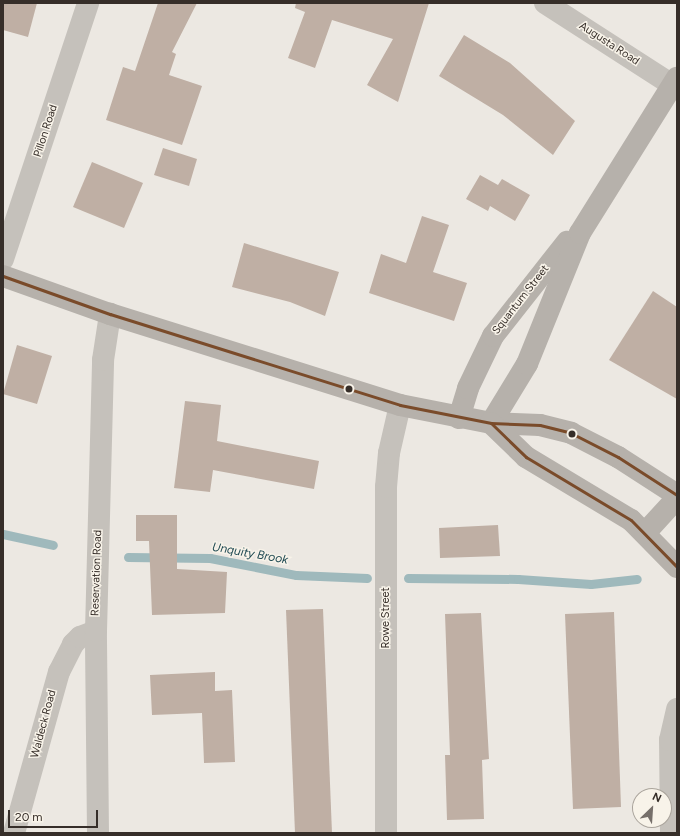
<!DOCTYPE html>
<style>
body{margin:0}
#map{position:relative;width:680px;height:836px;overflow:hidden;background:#ece8e2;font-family:Figtree,sans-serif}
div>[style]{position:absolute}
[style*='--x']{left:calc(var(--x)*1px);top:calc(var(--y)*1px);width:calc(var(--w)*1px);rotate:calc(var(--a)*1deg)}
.stream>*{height:9px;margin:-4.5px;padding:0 4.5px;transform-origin:4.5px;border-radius:4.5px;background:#9fb9bc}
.building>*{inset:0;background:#bfafa4}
.minor>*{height:22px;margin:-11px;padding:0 11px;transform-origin:11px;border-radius:11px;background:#c5c1bb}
.secondary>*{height:22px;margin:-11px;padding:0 11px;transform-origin:11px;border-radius:11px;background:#b6b1ab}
.bus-1>*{height:3px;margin:-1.5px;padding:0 1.5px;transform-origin:1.5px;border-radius:1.5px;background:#7a4b2a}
.dots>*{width:11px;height:11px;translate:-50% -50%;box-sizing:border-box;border:2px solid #f8f3e9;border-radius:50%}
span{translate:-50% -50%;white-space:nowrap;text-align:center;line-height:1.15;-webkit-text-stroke:3px #f8f3e9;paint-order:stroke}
.street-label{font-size:11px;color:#362e29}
.water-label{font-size:12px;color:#214b54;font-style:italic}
.frame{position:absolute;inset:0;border:4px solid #362e29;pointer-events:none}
.north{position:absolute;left:632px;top:788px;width:40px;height:40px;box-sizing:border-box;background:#f8f3e9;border:1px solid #aaa49c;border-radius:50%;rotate:25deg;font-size:11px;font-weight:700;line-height:16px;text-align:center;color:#362e29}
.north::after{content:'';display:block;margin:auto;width:14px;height:18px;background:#766f6a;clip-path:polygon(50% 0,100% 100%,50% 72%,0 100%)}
.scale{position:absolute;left:8px;top:810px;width:90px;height:18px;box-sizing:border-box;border:2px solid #362e29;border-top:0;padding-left:5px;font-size:12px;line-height:14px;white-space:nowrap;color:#362e29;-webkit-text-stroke:3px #f8f3e9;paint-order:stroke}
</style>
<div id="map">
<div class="stream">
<i style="--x:3;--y:534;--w:51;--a:12.4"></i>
<i style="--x:128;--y:557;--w:82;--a:0.7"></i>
<i style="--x:210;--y:558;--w:88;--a:11.2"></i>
<i style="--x:296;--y:575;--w:71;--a:2.4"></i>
<i style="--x:408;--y:578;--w:110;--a:0.5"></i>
<i style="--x:518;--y:579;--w:73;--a:3.9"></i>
<i style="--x:591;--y:584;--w:46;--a:-6.2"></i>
</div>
<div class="building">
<i style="clip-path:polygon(3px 3px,37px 3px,28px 37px,3px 30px)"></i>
<i style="clip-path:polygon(158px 3px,197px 3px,172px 52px,176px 54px,169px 75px,202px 86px,182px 145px,106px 120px,123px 67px,135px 71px)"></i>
<i style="clip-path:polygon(296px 3px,429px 3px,398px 102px,367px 85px,393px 39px,332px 20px,315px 68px,288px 58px,305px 12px,295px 8px)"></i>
<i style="clip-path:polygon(464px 35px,510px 63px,575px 121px,553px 155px,503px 115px,439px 76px)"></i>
<i style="clip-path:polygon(163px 148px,197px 159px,189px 186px,154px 175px)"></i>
<i style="clip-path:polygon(92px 162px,143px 183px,124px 228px,73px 207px)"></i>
<i style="clip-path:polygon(480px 175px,498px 185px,502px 179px,530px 195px,515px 221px,490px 206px,488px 211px,466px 199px)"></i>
<i style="clip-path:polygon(422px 216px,449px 225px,433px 272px,467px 283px,454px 321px,369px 293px,381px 254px,406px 263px)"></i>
<i style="clip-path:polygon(244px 243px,339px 272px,325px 316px,290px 302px,232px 287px)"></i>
<i style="clip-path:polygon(653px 291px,677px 307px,677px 399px,609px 360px)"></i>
<i style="clip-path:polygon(17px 345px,52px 356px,37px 404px,3px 394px)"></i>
<i style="clip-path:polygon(185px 401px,221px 405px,217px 441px,319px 461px,314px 489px,213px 470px,210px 492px,174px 488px)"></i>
<i style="clip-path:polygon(136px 515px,177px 515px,177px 569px,227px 572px,225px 613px,152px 615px,149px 541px,136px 541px)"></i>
<i style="clip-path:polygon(498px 525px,500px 556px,440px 558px,439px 528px)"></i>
<i style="clip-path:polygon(323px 609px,332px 833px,295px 833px,286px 610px)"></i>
<i style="clip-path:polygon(614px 612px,621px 807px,573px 809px,565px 614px)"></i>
<i style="clip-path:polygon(481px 613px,489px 759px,482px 760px,484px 819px,447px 820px,445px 755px,450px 755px,445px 614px)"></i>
<i style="clip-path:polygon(215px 672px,215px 691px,232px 690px,235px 762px,204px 763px,202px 713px,152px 715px,150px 675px)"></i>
</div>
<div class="minor">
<i style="--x:545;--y:3;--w:151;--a:32.8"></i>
<i style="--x:3;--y:259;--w:270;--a:-71.6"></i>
<i style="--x:14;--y:833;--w:167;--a:-74.4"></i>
<i style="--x:59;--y:672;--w:31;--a:-63"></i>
<i style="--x:73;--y:644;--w:10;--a:-45"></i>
<i style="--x:80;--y:637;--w:17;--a:-21"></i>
<i style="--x:98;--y:833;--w:202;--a:-90.6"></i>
<i style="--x:96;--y:631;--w:271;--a:-88.5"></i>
<i style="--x:103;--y:360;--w:47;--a:-81.3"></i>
<i style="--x:386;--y:833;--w:346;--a:-90"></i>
<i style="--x:386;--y:487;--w:34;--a:-85"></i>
<i style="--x:389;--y:453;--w:49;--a:-77.1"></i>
<i style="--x:671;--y:833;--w:93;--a:-90.6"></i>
<i style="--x:670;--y:740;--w:32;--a:-77"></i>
</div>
<div class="secondary">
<i style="--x:3;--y:276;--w:114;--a:19.6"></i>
<i style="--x:110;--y:314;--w:304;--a:17.4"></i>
<i style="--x:400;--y:405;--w:93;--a:11.2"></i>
<i style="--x:491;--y:423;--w:49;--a:2.3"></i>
<i style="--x:540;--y:425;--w:32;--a:14"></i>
<i style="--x:571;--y:433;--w:53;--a:27.1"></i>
<i style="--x:618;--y:457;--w:70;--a:32.8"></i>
<i style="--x:459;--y:418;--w:31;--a:-73"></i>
<i style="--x:468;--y:388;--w:58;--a:-64.3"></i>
<i style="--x:493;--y:336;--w:120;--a:-51.8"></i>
<i style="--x:491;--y:423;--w:69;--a:-58.6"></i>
<i style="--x:527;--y:364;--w:141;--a:-68"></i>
<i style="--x:580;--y:233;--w:183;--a:-58"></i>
<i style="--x:491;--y:423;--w:49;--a:44.2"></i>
<i style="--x:526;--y:457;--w:122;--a:31"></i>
<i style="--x:631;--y:520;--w:66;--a:45.6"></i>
<i style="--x:645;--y:533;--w:47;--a:-47.6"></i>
</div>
<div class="bus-1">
<i style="--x:3;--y:276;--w:114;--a:19.6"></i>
<i style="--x:110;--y:314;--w:304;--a:17.4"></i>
<i style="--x:400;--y:405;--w:93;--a:11.2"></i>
<i style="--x:491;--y:423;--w:49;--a:2.3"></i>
<i style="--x:540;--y:425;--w:32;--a:14"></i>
<i style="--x:571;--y:433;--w:53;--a:27.1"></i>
<i style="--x:618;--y:457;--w:70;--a:32.8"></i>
<i style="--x:491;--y:423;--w:49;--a:44.2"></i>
<i style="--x:526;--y:457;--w:122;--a:31"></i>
<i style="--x:631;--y:520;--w:66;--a:45.6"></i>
</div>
<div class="dots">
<i style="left:349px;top:389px;background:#362e29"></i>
<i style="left:572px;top:434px;background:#362e29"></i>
</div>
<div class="street-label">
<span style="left:609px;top:44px;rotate:33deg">Augusta Road</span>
<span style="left:46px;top:131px;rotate:-72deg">Pillon Road</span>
<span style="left:521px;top:300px;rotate:-52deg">Squantum Street</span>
<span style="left:97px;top:573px;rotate:-88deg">Reservation Road</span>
<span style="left:386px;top:618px;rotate:-90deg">Rowe Street</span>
<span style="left:44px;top:724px;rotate:-75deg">Waldeck Road</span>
</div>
<div class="water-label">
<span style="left:250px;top:554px;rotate:10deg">Unquity Brook</span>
</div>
<div class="frame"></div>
<div class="north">N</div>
<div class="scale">20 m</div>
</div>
